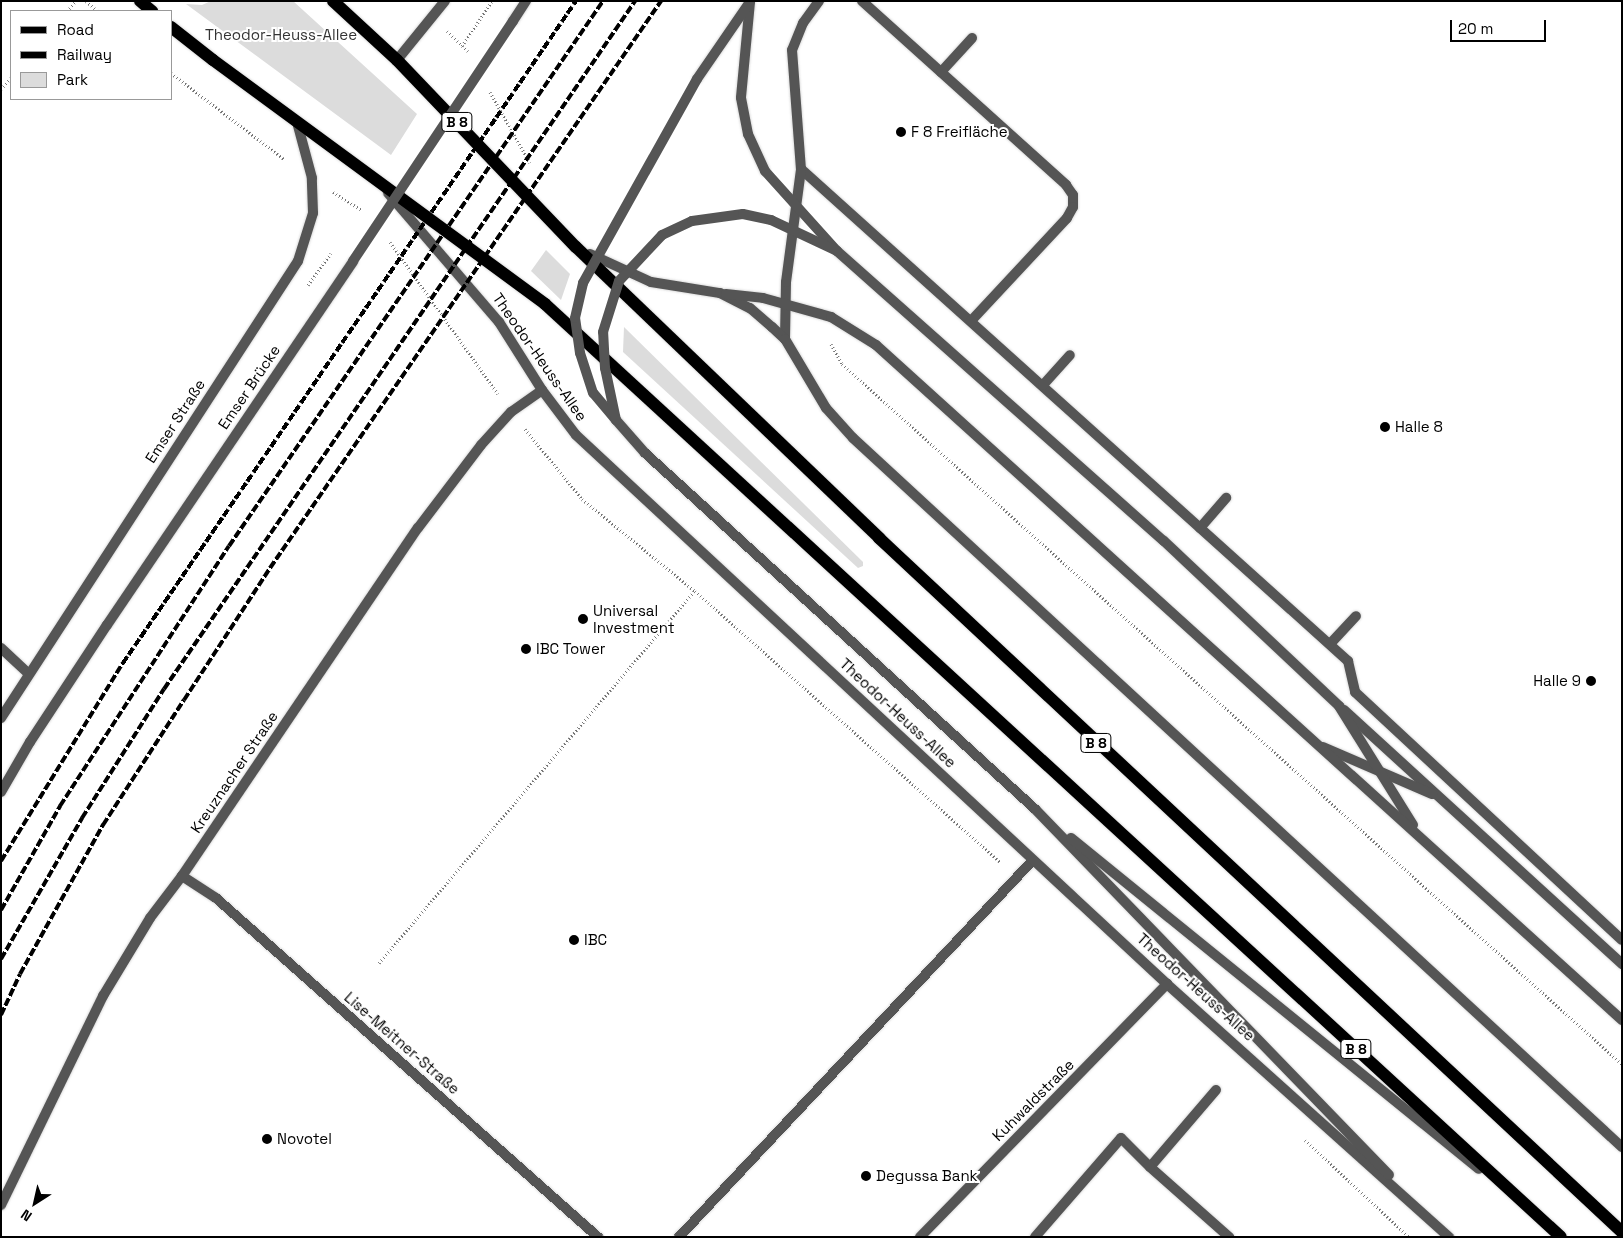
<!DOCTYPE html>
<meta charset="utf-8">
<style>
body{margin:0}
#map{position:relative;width:1623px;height:1238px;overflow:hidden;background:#fff;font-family:"Space Grotesk",sans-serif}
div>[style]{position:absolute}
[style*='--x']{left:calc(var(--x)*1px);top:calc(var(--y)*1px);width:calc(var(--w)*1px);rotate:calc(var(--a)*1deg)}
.green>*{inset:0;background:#dcdcdc}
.path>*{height:3px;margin-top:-1.5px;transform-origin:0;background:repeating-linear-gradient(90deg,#777 0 1px,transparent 0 3.5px)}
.roads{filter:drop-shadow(0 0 1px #dbdbdb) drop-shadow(0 0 1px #dbdbdb)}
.service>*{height:10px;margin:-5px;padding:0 5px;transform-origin:5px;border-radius:5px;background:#555}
.minor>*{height:10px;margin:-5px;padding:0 5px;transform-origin:5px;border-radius:5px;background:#555}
.primary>*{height:12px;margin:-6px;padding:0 6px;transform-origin:6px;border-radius:6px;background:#000}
.rail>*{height:4px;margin-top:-2px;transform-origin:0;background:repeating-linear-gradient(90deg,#000 0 8px,transparent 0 10.5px)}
.path-bridge>*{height:3px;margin-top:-1.5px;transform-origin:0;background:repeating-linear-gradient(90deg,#777 0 1px,transparent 0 3.5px)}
.service-bridge>*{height:10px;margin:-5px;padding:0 5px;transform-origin:5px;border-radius:5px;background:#555}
.minor-bridge>*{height:10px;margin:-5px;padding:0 5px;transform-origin:5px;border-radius:5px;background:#555}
.dots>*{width:14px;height:14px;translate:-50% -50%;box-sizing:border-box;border:2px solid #fff;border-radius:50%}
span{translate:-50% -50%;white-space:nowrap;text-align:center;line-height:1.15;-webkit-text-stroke:4px #fff;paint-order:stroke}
.shield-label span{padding:1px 4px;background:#fff;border:1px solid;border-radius:4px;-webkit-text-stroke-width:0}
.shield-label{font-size:14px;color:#000;font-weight:700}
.park-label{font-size:15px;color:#333}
.poi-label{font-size:15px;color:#000}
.left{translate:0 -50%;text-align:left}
.right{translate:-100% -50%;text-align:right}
.street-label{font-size:15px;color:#000}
.frame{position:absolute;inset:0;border:2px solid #000;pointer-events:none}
.legend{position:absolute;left:10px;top:10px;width:162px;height:90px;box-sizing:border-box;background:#fff;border:1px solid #999;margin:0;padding:6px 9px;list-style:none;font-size:15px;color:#000}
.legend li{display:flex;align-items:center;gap:10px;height:25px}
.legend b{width:25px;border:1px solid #999}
.north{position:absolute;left:10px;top:1178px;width:50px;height:50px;-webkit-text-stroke:4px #fff;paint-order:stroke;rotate:215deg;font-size:14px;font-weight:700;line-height:20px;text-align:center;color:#000}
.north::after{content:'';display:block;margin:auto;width:18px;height:22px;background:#000;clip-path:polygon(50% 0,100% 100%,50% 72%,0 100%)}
.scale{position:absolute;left:1450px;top:20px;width:96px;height:22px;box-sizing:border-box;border:2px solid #000;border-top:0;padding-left:6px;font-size:15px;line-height:18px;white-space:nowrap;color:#000;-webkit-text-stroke:4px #fff;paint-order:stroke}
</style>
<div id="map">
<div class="green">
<i style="clip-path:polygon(211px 1px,293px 1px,417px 114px,391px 155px,186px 4px,202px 5px)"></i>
<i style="clip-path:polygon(546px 250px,570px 274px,561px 300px,531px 271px)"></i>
<i style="clip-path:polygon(624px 327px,863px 562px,863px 566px,858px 568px,623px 352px)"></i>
</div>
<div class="path">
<i style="--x:86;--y:1;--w:16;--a:40"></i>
<i style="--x:67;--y:11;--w:13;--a:-48"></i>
<i style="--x:447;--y:31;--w:29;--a:44"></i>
<i style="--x:462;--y:46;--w:54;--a:-56.3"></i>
<i style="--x:171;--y:73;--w:142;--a:37.3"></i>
<i style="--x:1;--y:89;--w:15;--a:-48"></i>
<i style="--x:490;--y:92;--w:81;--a:60.6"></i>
<i style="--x:333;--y:192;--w:34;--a:32"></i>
<i style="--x:390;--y:242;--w:186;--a:54.6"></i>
<i style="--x:831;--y:344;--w:23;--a:61"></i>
<i style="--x:842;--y:364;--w:1048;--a:41.91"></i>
<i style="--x:525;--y:429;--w:90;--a:50.8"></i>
<i style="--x:582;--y:499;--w:146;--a:39.2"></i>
<i style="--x:695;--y:591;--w:409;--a:41.6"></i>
<i style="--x:379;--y:963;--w:488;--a:-49.7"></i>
<i style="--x:1305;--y:1140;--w:142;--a:43"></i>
</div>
<div class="roads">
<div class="service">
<i style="--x:819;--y:1;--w:27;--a:126"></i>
<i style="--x:803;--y:23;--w:29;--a:112"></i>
<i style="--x:792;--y:50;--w:119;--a:85.7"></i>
<i style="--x:801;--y:169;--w:736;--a:41.97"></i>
<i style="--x:1348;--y:661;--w:32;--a:77"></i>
<i style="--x:1355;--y:692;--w:364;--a:42.9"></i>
<i style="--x:862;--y:1;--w:275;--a:42"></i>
<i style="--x:1066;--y:185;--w:12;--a:55"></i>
<i style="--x:1073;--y:195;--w:12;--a:90"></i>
<i style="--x:1073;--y:207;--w:13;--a:119"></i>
<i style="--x:1067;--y:218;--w:141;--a:133"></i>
<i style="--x:750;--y:2;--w:96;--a:95.4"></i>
<i style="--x:741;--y:98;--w:37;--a:79"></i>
<i style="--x:748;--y:134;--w:41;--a:65.3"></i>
<i style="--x:397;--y:60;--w:76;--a:-50.9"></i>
<i style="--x:941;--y:72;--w:46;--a:-47.6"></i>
<i style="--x:697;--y:79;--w:93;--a:-55.5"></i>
<i style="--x:785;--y:339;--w:57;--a:-89"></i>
<i style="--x:786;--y:282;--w:114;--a:-82.4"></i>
<i style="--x:1043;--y:385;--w:40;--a:-48"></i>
<i style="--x:1200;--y:528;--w:40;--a:-49"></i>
<i style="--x:1330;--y:644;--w:38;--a:-47"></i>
<i style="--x:1;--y:648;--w:38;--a:43"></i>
<i style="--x:1344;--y:710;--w:377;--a:42.4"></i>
<i style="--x:1323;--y:747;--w:119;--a:23.3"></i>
<i style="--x:1216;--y:1090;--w:101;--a:130.6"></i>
<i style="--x:1150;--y:1167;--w:106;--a:41.5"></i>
<i style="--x:679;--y:1237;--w:517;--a:-46.8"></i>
<i style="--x:1035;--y:1237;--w:131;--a:-49"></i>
<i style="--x:1121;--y:1138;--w:41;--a:45"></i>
</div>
<div class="minor">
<i style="--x:513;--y:21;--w:24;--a:-57"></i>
<i style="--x:388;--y:193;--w:170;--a:49.3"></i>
<i style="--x:499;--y:322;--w:80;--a:57.7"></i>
<i style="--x:542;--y:390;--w:56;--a:52.9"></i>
<i style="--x:576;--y:435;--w:807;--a:42.89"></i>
<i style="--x:1167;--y:984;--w:379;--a:41.9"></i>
<i style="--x:837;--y:251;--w:437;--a:41.6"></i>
<i style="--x:1164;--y:541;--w:241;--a:43.3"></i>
<i style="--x:1339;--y:706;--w:140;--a:58.1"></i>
<i style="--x:590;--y:254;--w:67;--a:24.7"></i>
<i style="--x:651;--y:282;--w:70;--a:9.1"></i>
<i style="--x:720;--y:293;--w:34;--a:27"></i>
<i style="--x:750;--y:308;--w:29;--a:41"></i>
<i style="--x:772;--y:327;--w:18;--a:43"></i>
<i style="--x:785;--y:339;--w:80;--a:59.3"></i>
<i style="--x:826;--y:408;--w:40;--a:48"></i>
<i style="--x:853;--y:438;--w:1046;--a:42.68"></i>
<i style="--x:726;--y:294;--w:37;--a:6"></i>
<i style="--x:763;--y:298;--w:71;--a:15.6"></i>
<i style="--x:831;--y:317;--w:53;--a:31.9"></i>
<i style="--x:876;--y:345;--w:1006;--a:42.14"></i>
<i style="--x:616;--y:420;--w:44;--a:48.7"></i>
<i style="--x:645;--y:453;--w:528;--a:42.39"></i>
<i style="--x:1035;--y:809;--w:509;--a:45.95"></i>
<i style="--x:1;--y:718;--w:545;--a:-56.98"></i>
<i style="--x:298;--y:261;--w:50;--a:-72.6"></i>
<i style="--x:313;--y:213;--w:35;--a:-92"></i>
<i style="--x:312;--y:178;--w:58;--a:-105"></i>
<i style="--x:1;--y:792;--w:58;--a:-59.9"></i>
<i style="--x:30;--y:742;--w:140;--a:-56.7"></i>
<i style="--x:107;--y:625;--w:439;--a:-55.9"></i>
<i style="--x:1071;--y:838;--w:525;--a:39.05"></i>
<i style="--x:182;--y:876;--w:40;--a:32.9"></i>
<i style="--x:216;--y:898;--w:511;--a:41.59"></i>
<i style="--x:1;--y:1205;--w:233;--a:-64"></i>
<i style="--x:103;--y:996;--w:91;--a:-58.9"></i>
<i style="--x:150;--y:918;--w:53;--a:-52.7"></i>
<i style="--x:182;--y:876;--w:420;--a:-55.9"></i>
<i style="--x:418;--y:528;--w:104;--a:-52.8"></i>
<i style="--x:481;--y:445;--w:45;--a:-47.7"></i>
<i style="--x:511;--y:412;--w:38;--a:-35"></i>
<i style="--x:920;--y:1237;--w:354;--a:-45.7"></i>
</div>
<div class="primary">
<i style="--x:140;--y:1;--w:16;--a:40"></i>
<i style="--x:333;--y:1;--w:87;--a:42.7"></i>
<i style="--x:397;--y:60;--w:259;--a:46.3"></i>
<i style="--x:576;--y:247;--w:420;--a:43.8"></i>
<i style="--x:879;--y:538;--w:1017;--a:43.05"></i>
<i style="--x:171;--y:27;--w:53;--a:38.2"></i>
<i style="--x:213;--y:60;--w:412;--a:36.3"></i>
<i style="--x:545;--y:304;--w:1379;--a:42.56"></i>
</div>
</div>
<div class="rail">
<i style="--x:1;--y:861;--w:233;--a:-58.4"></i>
<i style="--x:123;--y:663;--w:802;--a:-55.62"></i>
<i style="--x:1;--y:910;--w:120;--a:-60.4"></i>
<i style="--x:60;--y:806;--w:310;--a:-57"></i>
<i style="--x:229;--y:546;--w:661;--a:-55.54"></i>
<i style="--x:1;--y:959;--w:163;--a:-60.1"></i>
<i style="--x:82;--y:818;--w:153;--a:-57.6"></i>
<i style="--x:164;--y:689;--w:834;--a:-55.6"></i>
<i style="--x:1;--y:1015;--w:45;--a:-65.1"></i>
<i style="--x:20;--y:974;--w:171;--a:-60.9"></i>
<i style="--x:103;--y:825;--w:149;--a:-57.1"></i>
<i style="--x:184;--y:700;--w:158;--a:-56.9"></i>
<i style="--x:270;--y:568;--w:689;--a:-55.41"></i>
</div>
<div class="path-bridge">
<i style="--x:308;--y:285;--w:39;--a:-54"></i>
</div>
<div class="service-bridge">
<i style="--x:765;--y:171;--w:108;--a:48"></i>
<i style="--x:616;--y:420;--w:35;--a:-130"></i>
<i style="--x:593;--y:393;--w:42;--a:-108"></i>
<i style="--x:580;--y:353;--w:35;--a:-98"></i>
<i style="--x:575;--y:318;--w:36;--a:-77"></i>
<i style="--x:583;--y:283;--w:234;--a:-60.8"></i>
</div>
<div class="minor-bridge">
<i style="--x:353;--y:261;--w:288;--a:-56.3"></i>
<i style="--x:616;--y:420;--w:53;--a:-101.9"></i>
<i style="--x:605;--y:368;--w:36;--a:-93"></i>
<i style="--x:603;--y:332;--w:53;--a:-72.6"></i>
<i style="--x:619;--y:281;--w:63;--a:-46.9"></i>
<i style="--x:662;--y:235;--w:33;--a:-25"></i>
<i style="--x:692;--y:221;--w:51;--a:-7.8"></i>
<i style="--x:743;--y:214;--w:29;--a:12"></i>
<i style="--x:771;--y:220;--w:73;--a:25.2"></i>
</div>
<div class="dots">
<i style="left:901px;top:132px;background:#000"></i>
<i style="left:1385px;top:427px;background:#000"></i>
<i style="left:583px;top:619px;background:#000"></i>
<i style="left:526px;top:649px;background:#000"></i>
<i style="left:1591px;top:681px;background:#000"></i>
<i style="left:574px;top:940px;background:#000"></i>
<i style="left:267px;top:1139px;background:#000"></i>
<i style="left:866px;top:1176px;background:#000"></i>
</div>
<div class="shield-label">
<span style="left:457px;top:122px">B 8</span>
<span style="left:1096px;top:743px">B 8</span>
<span style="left:1356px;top:1049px">B 8</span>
</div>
<div class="park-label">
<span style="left:281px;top:35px">Theodor-Heuss-Allee</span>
</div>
<div class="poi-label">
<span class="left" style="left:911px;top:132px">F 8 Freifläche</span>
<span class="left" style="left:1395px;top:427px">Halle 8</span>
<span class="left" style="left:593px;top:619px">Universal<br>Investment</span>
<span class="left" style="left:536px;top:649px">IBC Tower</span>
<span class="right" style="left:1581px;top:681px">Halle 9</span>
<span class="left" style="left:584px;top:940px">IBC</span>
<span class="left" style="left:277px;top:1139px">Novotel</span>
<span class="left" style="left:876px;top:1176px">Degussa Bank</span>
</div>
<div class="street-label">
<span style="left:540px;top:357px;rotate:55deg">Theodor-Heuss-Allee</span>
<span style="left:249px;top:387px;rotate:-56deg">Emser Brücke</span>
<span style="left:175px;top:421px;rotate:-57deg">Emser Straße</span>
<span style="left:898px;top:713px;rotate:43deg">Theodor-Heuss-Allee</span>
<span style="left:234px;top:772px;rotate:-56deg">Kreuznacher Straße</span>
<span style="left:1196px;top:987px;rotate:42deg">Theodor-Heuss-Allee</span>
<span style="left:402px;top:1043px;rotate:41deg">Lise-Meitner-Straße</span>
<span style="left:1033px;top:1100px;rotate:-45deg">Kuhwaldstraße</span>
</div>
<div class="frame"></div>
<ul class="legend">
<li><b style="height:6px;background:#000"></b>Road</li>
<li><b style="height:6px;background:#000"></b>Railway</li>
<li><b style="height:14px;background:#dcdcdc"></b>Park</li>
</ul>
<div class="north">N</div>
<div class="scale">20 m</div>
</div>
